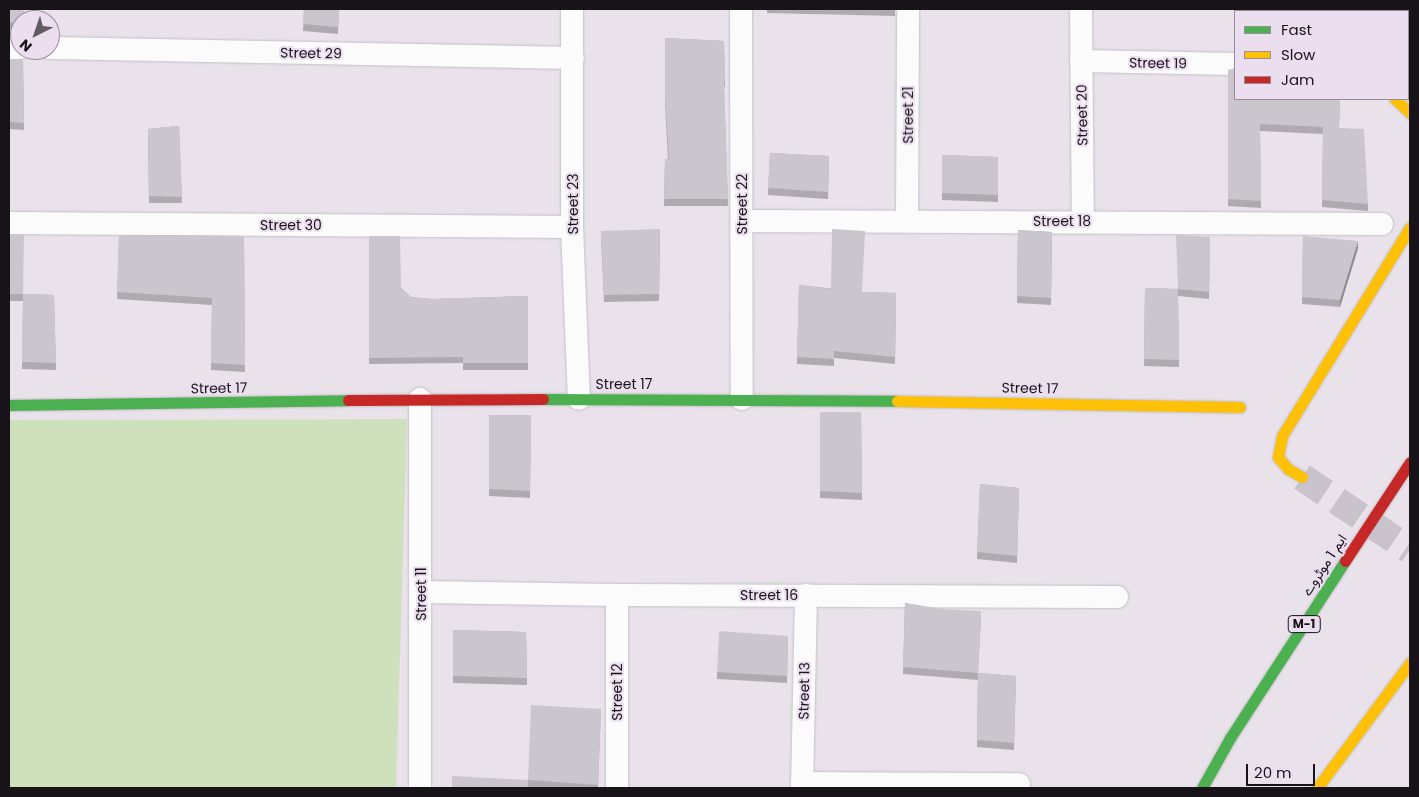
<!DOCTYPE html>
<meta charset="utf-8">
<style>
body{margin:0}
#map{position:relative;width:1419px;height:797px;overflow:hidden;background:#e9e2eb;font-family:Poppins,Vazirmatn,sans-serif}
div>[style]{position:absolute}
[style*='--x']{left:calc(var(--x)*1px);top:calc(var(--y)*1px);width:calc(var(--w)*1px);rotate:calc(var(--a)*1deg)}
.green>*{inset:0;background:#cee1bc}
.secondary-tunnel>*{height:28px;margin-top:-14px;transform-origin:0;background:repeating-linear-gradient(90deg,#cac3cc 0 28px,transparent 0 42px)}
.roads{filter:drop-shadow(0 0 1px #c4bfc6) drop-shadow(0 0 1px #c4bfc6)}
.street>*{height:22px;margin:-11px;padding:0 11px;transform-origin:11px;border-radius:11px;background:#fcfbfc}
.fast>*{height:11px;margin:-5.5px;padding:0 5.5px;transform-origin:5.5px;border-radius:5.5px;background:#4caf50}
.slow>*{height:11px;margin:-5.5px;padding:0 5.5px;transform-origin:5.5px;border-radius:5.5px;background:#ffc107}
.jam>*{height:11px;margin:-5.5px;padding:0 5.5px;transform-origin:5.5px;border-radius:5.5px;background:#c62828}
.wall>*{inset:0;background:#afaab0}
.shaded-wall>*{inset:0;background:#8e8b90}
.building>*{inset:0;background:#cbc6cd}
span{translate:-50% -50%;white-space:nowrap;text-align:center;line-height:1.15;-webkit-text-stroke:4px #ebdeef;paint-order:stroke}
.shield-label span{padding:1px 4px;background:#ebdeef;border:1px solid;border-radius:4px;-webkit-text-stroke-width:0}
.shield-label{font-size:12px;color:#181319;font-weight:700}
.street-label{font-size:14px;color:#181319}
.frame{position:absolute;inset:0;border:10px solid #181319;pointer-events:none}
.legend{position:absolute;left:1234px;top:10px;width:175px;height:90px;box-sizing:border-box;background:#ebdeef;border:1px solid #978d99;margin:0;padding:6px 9px;list-style:none;font-size:15px;color:#181319}
.legend li{display:flex;align-items:center;gap:10px;height:25px}
.legend b{width:25px;border:1px solid #978d99}
.north{position:absolute;left:10px;top:10px;width:50px;height:50px;box-sizing:border-box;background:#ebdeef;border:1px solid #978d99;border-radius:50%;rotate:221deg;font-size:14px;font-weight:700;line-height:20px;text-align:center;color:#181319}
.north::after{content:'';display:block;margin:auto;width:18px;height:22px;background:#615b62;clip-path:polygon(50% 0,100% 100%,50% 72%,0 100%)}
.scale{position:absolute;left:1246px;top:764px;width:69px;height:22px;box-sizing:border-box;border:2px solid #181319;border-top:0;padding-left:6px;font-size:15px;line-height:18px;white-space:nowrap;color:#181319;-webkit-text-stroke:4px #ebdeef;paint-order:stroke}
</style>
<div id="map">
<div class="green">
<i style="clip-path:polygon(407px 419px,396px 788px,9px 788px,9px 420px)"></i>
</div>
<div class="secondary-tunnel">
<i style="--x:1302;--y:477;--w:130;--a:34.1"></i>
</div>
<div class="roads">
<div class="street">
<i style="--x:572;--y:9;--w:218;--a:90"></i>
<i style="--x:572;--y:227;--w:172;--a:87.7"></i>
<i style="--x:741;--y:9;--w:390;--a:89.9"></i>
<i style="--x:1081;--y:9;--w:212;--a:89.5"></i>
<i style="--x:9;--y:48;--w:11;--a:0"></i>
<i style="--x:50;--y:48;--w:523;--a:1.1"></i>
<i style="--x:1081;--y:61;--w:154;--a:1.1"></i>
<i style="--x:742;--y:221;--w:640;--a:0.27"></i>
<i style="--x:907;--y:221;--w:212;--a:-89.7"></i>
<i style="--x:9;--y:223;--w:563;--a:0.41"></i>
<i style="--x:421;--y:592;--w:196;--a:0.9"></i>
<i style="--x:617;--y:595;--w:500;--a:0.23"></i>
<i style="--x:617;--y:595;--w:193;--a:90"></i>
<i style="--x:802;--y:783;--w:217;--a:0.3"></i>
<i style="--x:420;--y:788;--w:389;--a:-90"></i>
<i style="--x:802;--y:788;--w:193;--a:-88.8"></i>
</div>
<div class="fast">
<i style="--x:1298;--y:9;--w:4;--a:34"></i>
<i style="--x:543;--y:399;--w:354;--a:0.3"></i>
<i style="--x:9;--y:405;--w:339;--a:-0.8"></i>
<i style="--x:1202;--y:788;--w:57;--a:-60.8"></i>
<i style="--x:1230;--y:738;--w:211;--a:-57"></i>
</div>
<div class="slow">
<i style="--x:1395;--y:99;--w:21;--a:43"></i>
<i style="--x:897;--y:401;--w:343;--a:1"></i>
<i style="--x:1302;--y:477;--w:16;--a:-150"></i>
<i style="--x:1288;--y:469;--w:16;--a:-130"></i>
<i style="--x:1278;--y:457;--w:21;--a:-79"></i>
<i style="--x:1282;--y:436;--w:245;--a:-58.5"></i>
<i style="--x:1317;--y:788;--w:156;--a:-53.4"></i>
</div>
<div class="jam">
<i style="--x:348;--y:400;--w:195;--a:-0.3"></i>
<i style="--x:1345;--y:561;--w:118;--a:-56.7"></i>
</div>
</div>
<div class="wall">
<i style="clip-path:polygon(9px 9px,20px 20px,20px 30px,9px 29px)"></i>
<i style="clip-path:polygon(304px 9px,339px 9px,338px 34px,303px 31px)"></i>
<i style="clip-path:polygon(767px 9px,895px 9px,895px 16px,767px 13px)"></i>
<i style="clip-path:polygon(665px 38px,724px 41px,725px 87px,724px 87px,728px 206px,664px 206px,665px 159px,668px 160px,665px 104px)"></i>
<i style="clip-path:polygon(9px 59px,23px 59px,24px 130px,9px 129px)"></i>
<i style="clip-path:polygon(1228px 70px,1340px 99px,1339px 128px,1368px 204px,1368px 211px,1322px 207px,1323px 134px,1260px 131px,1261px 208px,1228px 206px)"></i>
<i style="clip-path:polygon(179px 126px,182px 203px,149px 203px,148px 129px)"></i>
<i style="clip-path:polygon(770px 153px,829px 156px,828px 199px,768px 195px)"></i>
<i style="clip-path:polygon(942px 155px,998px 157px,998px 202px,942px 200px)"></i>
<i style="clip-path:polygon(660px 229px,659px 301px,604px 302px,601px 238px)"></i>
<i style="clip-path:polygon(1018px 230px,1052px 232px,1051px 305px,1017px 303px)"></i>
<i style="clip-path:polygon(9px 234px,23px 294px,54px 295px,56px 370px,22px 369px,23px 301px,9px 301px)"></i>
<i style="clip-path:polygon(119px 235px,244px 236px,245px 372px,211px 370px,212px 305px,117px 299px)"></i>
<i style="clip-path:polygon(369px 236px,401px 288px,411px 297px,432px 299px,528px 296px,528px 370px,463px 370px,463px 363px,369px 364px)"></i>
<i style="clip-path:polygon(1303px 236px,1358px 248px,1340px 307px,1302px 304px)"></i>
<i style="clip-path:polygon(1210px 237px,1209px 299px,1178px 296px,1179px 367px,1144px 366px,1145px 288px,1177px 289px)"></i>
<i style="clip-path:polygon(799px 285px,862px 292px,896px 293px,895px 364px,834px 358px,834px 366px,797px 364px)"></i>
<i style="clip-path:polygon(820px 412px,861px 412px,862px 500px,820px 498px)"></i>
<i style="clip-path:polygon(489px 415px,531px 415px,530px 498px,489px 496px)"></i>
<i style="clip-path:polygon(980px 484px,1019px 488px,1017px 563px,977px 559px)"></i>
<i style="clip-path:polygon(905px 603px,981px 618px,978px 673px,1016px 676px,1014px 750px,977px 747px,978px 680px,903px 674px)"></i>
<i style="clip-path:polygon(453px 630px,526px 632px,527px 685px,453px 683px)"></i>
<i style="clip-path:polygon(788px 636px,787px 683px,717px 679px,717px 672px)"></i>
<i style="clip-path:polygon(601px 709px,598px 788px,541px 788px,528px 787px,528px 780px)"></i>
</div>
<div class="shaded-wall">
<i style="clip-path:polygon(1358px 241px,1358px 248px,1340px 307px,1340px 300px)"></i>
</div>
<div class="building">
<i style="clip-path:polygon(9px 9px,24px 9px,25px 20px,20px 20px,20px 23px,9px 22px)"></i>
<i style="clip-path:polygon(304px 9px,339px 9px,338px 27px,303px 24px)"></i>
<i style="clip-path:polygon(665px 38px,724px 41px,725px 80px,724px 80px,728px 199px,664px 199px,665px 159px,669px 160px,665px 97px)"></i>
<i style="clip-path:polygon(9px 59px,23px 59px,24px 123px,9px 122px)"></i>
<i style="clip-path:polygon(1235px 68px,1235px 99px,1340px 99px,1339px 128px,1364px 129px,1368px 204px,1322px 200px,1323px 127px,1260px 124px,1261px 201px,1228px 199px,1228px 70px)"></i>
<i style="clip-path:polygon(179px 126px,182px 197px,149px 196px,148px 129px)"></i>
<i style="clip-path:polygon(770px 153px,829px 156px,828px 192px,768px 188px)"></i>
<i style="clip-path:polygon(942px 155px,998px 157px,998px 195px,942px 193px)"></i>
<i style="clip-path:polygon(660px 229px,659px 294px,604px 295px,601px 231px)"></i>
<i style="clip-path:polygon(832px 229px,865px 231px,862px 292px,896px 293px,895px 357px,834px 351px,834px 359px,797px 357px,799px 285px,831px 289px)"></i>
<i style="clip-path:polygon(1018px 230px,1052px 232px,1051px 298px,1017px 296px)"></i>
<i style="clip-path:polygon(9px 234px,24px 234px,23px 294px,9px 294px)"></i>
<i style="clip-path:polygon(119px 235px,244px 236px,245px 365px,211px 363px,212px 298px,117px 292px)"></i>
<i style="clip-path:polygon(1176px 235px,1210px 237px,1209px 292px,1178px 289px)"></i>
<i style="clip-path:polygon(369px 236px,400px 236px,401px 288px,411px 297px,432px 299px,528px 296px,528px 363px,463px 363px,463px 357px,369px 358px)"></i>
<i style="clip-path:polygon(1303px 236px,1358px 241px,1340px 300px,1302px 297px)"></i>
<i style="clip-path:polygon(1145px 288px,1178px 289px,1179px 360px,1144px 359px)"></i>
<i style="clip-path:polygon(23px 294px,54px 295px,56px 363px,22px 362px)"></i>
<i style="clip-path:polygon(820px 412px,861px 412px,862px 493px,820px 491px)"></i>
<i style="clip-path:polygon(489px 415px,531px 415px,530px 491px,489px 489px)"></i>
<i style="clip-path:polygon(980px 484px,1019px 488px,1017px 556px,977px 552px)"></i>
<i style="clip-path:polygon(905px 603px,942px 609px,981px 611px,978px 673px,903px 667px)"></i>
<i style="clip-path:polygon(453px 630px,526px 632px,527px 678px,453px 676px)"></i>
<i style="clip-path:polygon(719px 631px,788px 636px,787px 676px,717px 672px)"></i>
<i style="clip-path:polygon(978px 673px,1016px 676px,1014px 743px,977px 740px)"></i>
<i style="clip-path:polygon(531px 705px,601px 709px,598px 785px,528px 780px)"></i>
<i style="clip-path:polygon(452px 776px,528px 780px,528px 788px,452px 788px)"></i>
</div>
<div class="shield-label">
<span style="left:1304px;top:624px">M-1</span>
</div>
<div class="street-label">
<span style="left:311px;top:53px;rotate:1deg">Street 29</span>
<span style="left:1158px;top:63px;rotate:1deg">Street 19</span>
<span style="left:908px;top:115px;rotate:-90deg">Street 21</span>
<span style="left:1082px;top:115px;rotate:-91deg">Street 20</span>
<span style="left:573px;top:204px;rotate:-90deg">Street 23</span>
<span style="left:742px;top:204px;rotate:-90deg">Street 22</span>
<span style="left:1062px;top:221px">Street 18</span>
<span style="left:291px;top:225px">Street 30</span>
<span style="left:624px;top:384px">Street 17</span>
<span style="left:219px;top:388px;rotate:-1deg">Street 17</span>
<span style="left:1030px;top:388px;rotate:1deg">Street 17</span>
<span style="left:1324px;top:565px;rotate:-57deg">ایم 1 موٹروے</span>
<span style="left:421px;top:594px;rotate:-90deg">Street 11</span>
<span style="left:769px;top:595px">Street 16</span>
<span style="left:804px;top:691px;rotate:-89deg">Street 13</span>
<span style="left:617px;top:692px;rotate:-90deg">Street 12</span>
</div>
<div class="frame"></div>
<ul class="legend">
<li><b style="height:6px;background:#4caf50"></b>Fast</li>
<li><b style="height:6px;background:#ffc107"></b>Slow</li>
<li><b style="height:6px;background:#c62828"></b>Jam</li>
</ul>
<div class="north">N</div>
<div class="scale">20 m</div>
</div>
